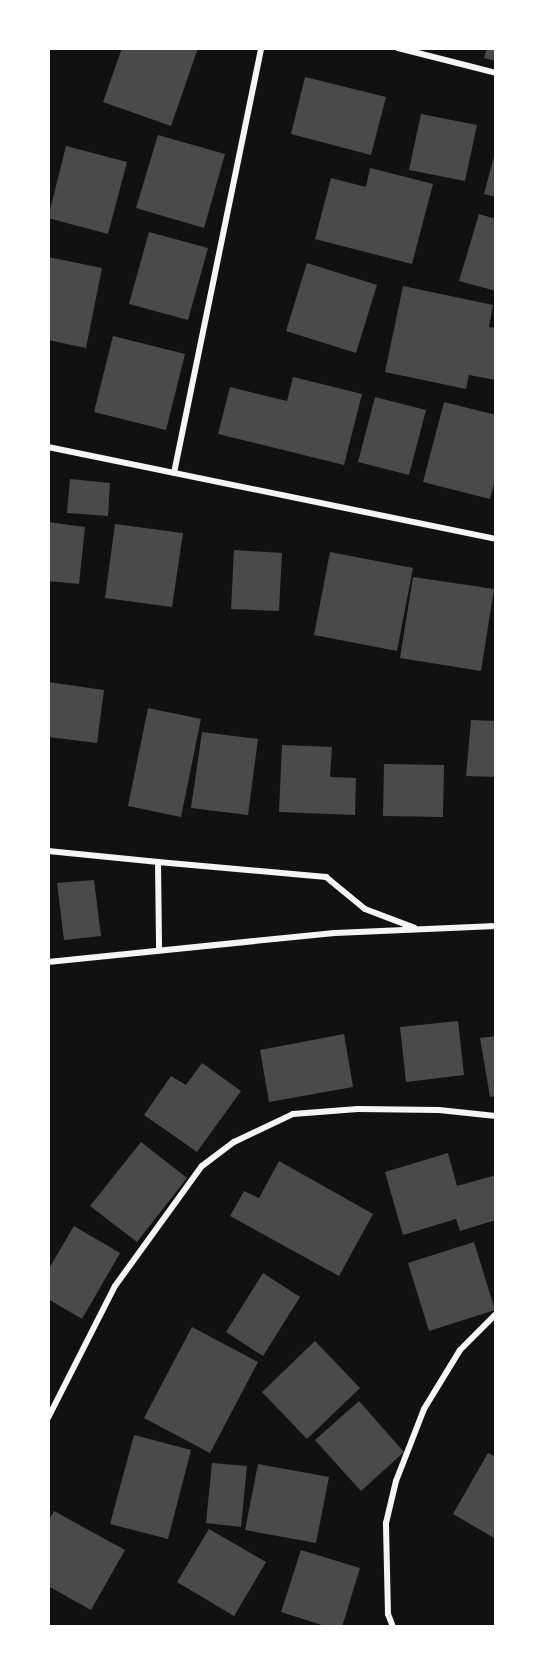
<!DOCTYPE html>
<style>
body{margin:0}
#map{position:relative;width:544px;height:1675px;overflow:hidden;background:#111;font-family:"Exo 2",sans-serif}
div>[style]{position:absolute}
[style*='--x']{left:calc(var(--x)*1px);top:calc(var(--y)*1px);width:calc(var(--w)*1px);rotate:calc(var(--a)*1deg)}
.building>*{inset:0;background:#4a4a4a}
.minor>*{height:6px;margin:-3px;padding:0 3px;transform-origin:3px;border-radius:3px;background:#f5f5f5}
span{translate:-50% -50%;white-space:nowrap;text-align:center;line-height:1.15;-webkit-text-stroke:5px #fff;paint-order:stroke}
.frame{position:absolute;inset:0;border:50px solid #fff;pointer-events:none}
</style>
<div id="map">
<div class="building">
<i style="clip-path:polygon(122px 48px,198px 48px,171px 126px,103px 102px)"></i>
<i style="clip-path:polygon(487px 48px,496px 48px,496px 61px,484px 58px)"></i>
<i style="clip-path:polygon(305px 77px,386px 97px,371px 155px,291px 134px)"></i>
<i style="clip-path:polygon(421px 114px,477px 125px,465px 181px,409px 170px)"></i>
<i style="clip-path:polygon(158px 135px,225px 154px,204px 228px,136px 208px)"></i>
<i style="clip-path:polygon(66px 146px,127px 162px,108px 234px,48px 218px)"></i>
<i style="clip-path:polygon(495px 153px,496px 153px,496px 197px,484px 194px)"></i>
<i style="clip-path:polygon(370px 168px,433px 184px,412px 264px,315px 239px,331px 178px,366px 187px)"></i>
<i style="clip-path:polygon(479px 214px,496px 219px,496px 291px,459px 281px)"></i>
<i style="clip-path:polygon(149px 232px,208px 248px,188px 320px,129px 304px)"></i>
<i style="clip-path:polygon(48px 257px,102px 268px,86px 348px,48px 340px)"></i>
<i style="clip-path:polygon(307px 263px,377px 285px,356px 353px,286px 331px)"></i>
<i style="clip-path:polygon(403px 286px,493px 305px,489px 327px,496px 328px,496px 380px,469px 375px,466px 389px,385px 372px)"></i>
<i style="clip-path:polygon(113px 336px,185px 354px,166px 430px,94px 412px)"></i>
<i style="clip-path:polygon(293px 377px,362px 394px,344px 465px,218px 434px,230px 387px,287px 401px)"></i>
<i style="clip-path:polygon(375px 397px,426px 410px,409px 475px,358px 462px)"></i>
<i style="clip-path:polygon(444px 402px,496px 415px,496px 476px,490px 499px,423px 482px)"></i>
<i style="clip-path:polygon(70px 479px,110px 483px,108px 516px,67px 513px)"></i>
<i style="clip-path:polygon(48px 522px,85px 527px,79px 584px,48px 581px)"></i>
<i style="clip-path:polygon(115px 524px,183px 533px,172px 607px,105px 598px)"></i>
<i style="clip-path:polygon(234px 550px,282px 553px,279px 611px,231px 609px)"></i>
<i style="clip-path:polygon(330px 552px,413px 568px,397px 651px,314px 635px)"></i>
<i style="clip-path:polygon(413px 577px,494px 589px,481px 671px,400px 658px)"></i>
<i style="clip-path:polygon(48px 682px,104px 690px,97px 743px,48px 737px)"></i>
<i style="clip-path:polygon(148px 708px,201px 719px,181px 817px,128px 806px)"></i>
<i style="clip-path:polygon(471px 720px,496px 721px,496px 777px,466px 776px)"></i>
<i style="clip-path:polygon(202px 732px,258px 739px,248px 815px,191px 808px)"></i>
<i style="clip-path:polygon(282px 745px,332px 747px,330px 777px,356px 778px,355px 815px,279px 812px)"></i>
<i style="clip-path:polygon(384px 764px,444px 765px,443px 817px,383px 816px)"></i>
<i style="clip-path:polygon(94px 880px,101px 936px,64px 940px,57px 883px)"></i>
<i style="clip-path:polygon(458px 1021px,464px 1075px,406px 1082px,400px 1027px)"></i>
<i style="clip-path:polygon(344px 1034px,353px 1087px,269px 1102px,260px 1050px)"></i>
<i style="clip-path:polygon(496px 1036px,496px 1096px,490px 1097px,480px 1038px)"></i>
<i style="clip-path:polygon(202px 1063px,241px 1091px,197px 1152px,144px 1115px,171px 1076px,186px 1085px)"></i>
<i style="clip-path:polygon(141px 1142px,187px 1178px,137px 1242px,90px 1206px)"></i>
<i style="clip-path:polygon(448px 1153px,457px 1186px,496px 1175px,496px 1220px,460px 1231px,456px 1219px,403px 1235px,385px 1172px)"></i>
<i style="clip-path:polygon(279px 1161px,373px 1214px,339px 1276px,230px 1216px,244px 1191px,259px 1198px)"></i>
<i style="clip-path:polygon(74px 1226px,120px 1253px,82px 1319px,48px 1299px,48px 1270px)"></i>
<i style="clip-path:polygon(474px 1242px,495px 1310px,429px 1331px,408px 1263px)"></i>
<i style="clip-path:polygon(263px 1273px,300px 1297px,263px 1356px,226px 1332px)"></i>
<i style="clip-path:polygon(192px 1327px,258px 1362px,210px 1453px,144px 1418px)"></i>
<i style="clip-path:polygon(315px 1341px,360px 1388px,307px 1439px,262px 1392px)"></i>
<i style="clip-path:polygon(359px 1401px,404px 1452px,361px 1491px,315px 1440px)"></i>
<i style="clip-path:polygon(134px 1435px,191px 1450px,168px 1539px,110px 1524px)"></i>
<i style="clip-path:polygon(488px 1453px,496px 1457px,496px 1539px,453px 1514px)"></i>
<i style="clip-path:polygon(212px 1463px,247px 1466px,241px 1527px,206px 1523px)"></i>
<i style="clip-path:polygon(258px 1464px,329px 1477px,316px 1543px,245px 1530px)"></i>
<i style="clip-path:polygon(54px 1511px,125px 1550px,91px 1610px,48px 1586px,48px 1521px)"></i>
<i style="clip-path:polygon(209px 1529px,266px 1562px,234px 1616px,177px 1582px)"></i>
<i style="clip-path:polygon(301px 1550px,360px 1568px,342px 1627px,328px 1627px,281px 1612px)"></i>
</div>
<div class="minor">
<i style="--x:398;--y:48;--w:101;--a:14.3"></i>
<i style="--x:48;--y:447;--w:457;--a:11.6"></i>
<i style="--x:174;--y:473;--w:434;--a:-78.4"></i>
<i style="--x:48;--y:851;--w:111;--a:5.7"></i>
<i style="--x:158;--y:862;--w:87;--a:89.3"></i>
<i style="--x:158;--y:862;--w:169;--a:5.1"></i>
<i style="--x:326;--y:877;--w:50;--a:39.4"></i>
<i style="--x:365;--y:909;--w:53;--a:20.8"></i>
<i style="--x:48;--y:962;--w:288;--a:-5.8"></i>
<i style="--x:335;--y:933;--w:161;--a:-2.5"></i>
<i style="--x:48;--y:1418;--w:148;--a:-63.1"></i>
<i style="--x:115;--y:1286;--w:148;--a:-54.1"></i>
<i style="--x:202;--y:1166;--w:40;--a:-37"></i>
<i style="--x:234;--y:1142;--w:65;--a:-25.4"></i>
<i style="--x:293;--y:1114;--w:65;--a:-4.4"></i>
<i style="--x:358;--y:1109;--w:81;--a:0.7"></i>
<i style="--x:439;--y:1110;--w:57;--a:6"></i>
<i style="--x:393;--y:1627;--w:14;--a:-111"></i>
<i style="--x:388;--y:1614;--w:91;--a:-91.3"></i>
<i style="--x:386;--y:1523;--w:43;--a:-76.6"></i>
<i style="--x:396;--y:1481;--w:77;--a:-68.7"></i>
<i style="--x:424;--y:1409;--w:69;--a:-58.6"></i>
<i style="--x:460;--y:1350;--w:51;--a:-45"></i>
</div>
<div class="frame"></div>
</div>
